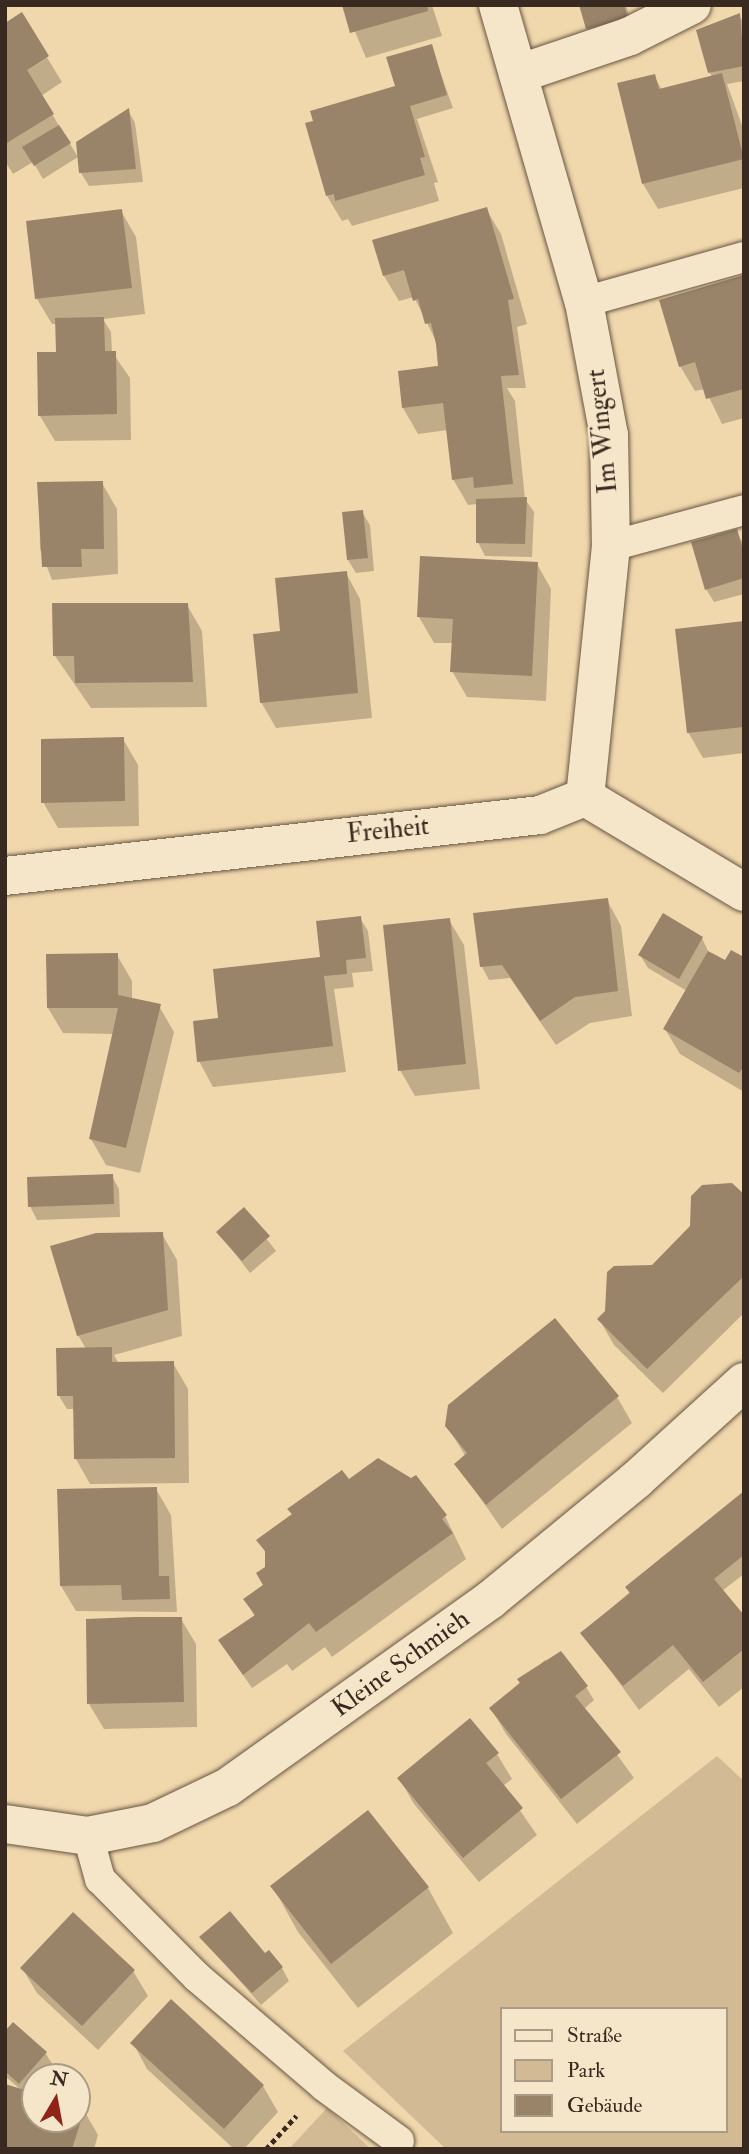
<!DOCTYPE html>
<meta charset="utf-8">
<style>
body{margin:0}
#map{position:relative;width:749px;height:2154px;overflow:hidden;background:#f1d8ac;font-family:"IM FELL Double Pica",serif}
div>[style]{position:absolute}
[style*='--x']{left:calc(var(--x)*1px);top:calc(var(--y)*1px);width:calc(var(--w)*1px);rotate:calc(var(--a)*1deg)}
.green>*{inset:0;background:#d2ba94}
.shadow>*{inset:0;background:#0003}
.building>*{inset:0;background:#998469}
.path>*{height:4.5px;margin-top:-2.25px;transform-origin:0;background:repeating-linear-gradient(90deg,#392a21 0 5px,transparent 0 8.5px)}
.roads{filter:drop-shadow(0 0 2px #675644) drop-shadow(0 0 2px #675644)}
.service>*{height:30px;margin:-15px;padding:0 15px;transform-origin:15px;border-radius:15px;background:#f6e6c9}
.minor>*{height:38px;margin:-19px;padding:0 19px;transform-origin:19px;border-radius:19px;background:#f6e6c9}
span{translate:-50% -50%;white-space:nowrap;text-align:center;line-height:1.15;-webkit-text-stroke:5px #f6e6c9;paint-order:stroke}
.street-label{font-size:26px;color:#392a21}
.frame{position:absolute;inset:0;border:7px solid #392a21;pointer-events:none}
.legend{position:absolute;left:500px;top:2007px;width:228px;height:126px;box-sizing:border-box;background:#f6e6c9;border:2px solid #aa9b86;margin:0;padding:9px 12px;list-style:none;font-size:21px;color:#392a21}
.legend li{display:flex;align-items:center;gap:14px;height:35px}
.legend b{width:35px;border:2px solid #aa9b86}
.north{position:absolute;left:21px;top:2063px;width:70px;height:70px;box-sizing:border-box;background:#f6e6c9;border:2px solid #aa9b86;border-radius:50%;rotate:10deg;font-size:19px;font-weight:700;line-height:28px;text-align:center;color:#392a21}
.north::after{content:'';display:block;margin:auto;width:24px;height:32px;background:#8f2418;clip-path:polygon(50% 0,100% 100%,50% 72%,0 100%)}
</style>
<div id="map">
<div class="green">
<i style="clip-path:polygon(evenodd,717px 1756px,744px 1781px,744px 2149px,446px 2149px,343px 2051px,717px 1756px,502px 2009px,726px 2009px,726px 2131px,502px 2131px,502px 2009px)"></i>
<i style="clip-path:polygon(327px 2108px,371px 2149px,289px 2149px)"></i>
</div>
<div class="shadow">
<i style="clip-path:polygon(344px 5px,432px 5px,442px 36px,366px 58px)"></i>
<i style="clip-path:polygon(585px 5px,626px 5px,634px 31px,595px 42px,587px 29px)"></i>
<i style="clip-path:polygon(21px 15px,62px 82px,41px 96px,78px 157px,43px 179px,33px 162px,13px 174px,5px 161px,5px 25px)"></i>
<i style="clip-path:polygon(739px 15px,744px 23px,744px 81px,727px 84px,744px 131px,744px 188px,658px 209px,643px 184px,619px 85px,654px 76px,662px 90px,713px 78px,710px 73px)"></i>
<i style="clip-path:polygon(431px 46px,453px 108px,417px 119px,438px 182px,434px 183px,439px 201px,352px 226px,348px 219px,342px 221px,327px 196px,397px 87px)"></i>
<i style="clip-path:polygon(128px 110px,135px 123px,143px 182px,89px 186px,81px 173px,78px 142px)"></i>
<i style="clip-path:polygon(486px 209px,501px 234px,527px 324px,517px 327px,526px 388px,507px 388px,515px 401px,525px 499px,534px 512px,532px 557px,485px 556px,478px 542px,478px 504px,468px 505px,453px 479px,448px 430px,418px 434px,403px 408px,400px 372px,442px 365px,435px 339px,414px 297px,399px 301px,384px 276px,374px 241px)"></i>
<i style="clip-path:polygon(121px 211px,136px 237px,145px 314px,103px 319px,111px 332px,112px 352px,130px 378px,131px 440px,55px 441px,40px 416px,59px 354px,57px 324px,52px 324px,37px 299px,28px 223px)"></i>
<i style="clip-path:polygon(744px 277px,744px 418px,722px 424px,705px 389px,695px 391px,680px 366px)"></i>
<i style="clip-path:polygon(102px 483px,117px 509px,118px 574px,52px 580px,40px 549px,39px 484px)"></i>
<i style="clip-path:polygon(362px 512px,370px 525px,374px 571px,356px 573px,348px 560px,344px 513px)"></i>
<i style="clip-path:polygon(736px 531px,744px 545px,744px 594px,714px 602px,706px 589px)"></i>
<i style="clip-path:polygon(537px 564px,551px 589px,546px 701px,467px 697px,452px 671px,453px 643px,434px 643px,419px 617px)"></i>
<i style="clip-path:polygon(346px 573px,360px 599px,372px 718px,276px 728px,261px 702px,282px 633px)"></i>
<i style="clip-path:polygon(187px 605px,202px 631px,207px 707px,91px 708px,55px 656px)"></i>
<i style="clip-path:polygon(744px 623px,744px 753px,703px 758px,688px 732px)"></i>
<i style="clip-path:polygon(123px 739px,138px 765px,139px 826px,58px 828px,43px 802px)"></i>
<i style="clip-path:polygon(607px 900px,621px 926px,632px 1016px,590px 1023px,556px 1045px,510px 978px,489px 980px,482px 967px,475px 914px)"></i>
<i style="clip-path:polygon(360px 918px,368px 931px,373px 971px,352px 973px,354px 987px,334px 989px,346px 1072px,213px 1087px,199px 1061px,220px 1019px,319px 959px)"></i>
<i style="clip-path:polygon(449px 920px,464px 945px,480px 1089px,415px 1096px,400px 1070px)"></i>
<i style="clip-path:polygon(702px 938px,709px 953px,725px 963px,744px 959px,744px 1092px,680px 1054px,665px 1029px,687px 991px,648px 968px,640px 955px)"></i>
<i style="clip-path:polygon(117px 955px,132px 981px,132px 1000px,159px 1006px,174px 1032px,140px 1173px,106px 1165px,91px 1139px,115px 1034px,63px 1033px,48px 1008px)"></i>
<i style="clip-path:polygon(112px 1176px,119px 1189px,120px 1217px,37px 1220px,30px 1206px)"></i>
<i style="clip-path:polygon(744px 1197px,744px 1313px,663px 1393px,614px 1345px,599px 1319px,653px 1267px)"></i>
<i style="clip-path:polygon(244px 1210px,276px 1251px,250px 1273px,218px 1232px)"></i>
<i style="clip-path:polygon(162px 1234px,177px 1260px,182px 1336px,114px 1355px,118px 1362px,173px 1363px,188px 1389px,189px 1483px,90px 1484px,76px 1459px,75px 1409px,67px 1409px,59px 1396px,86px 1349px,78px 1335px)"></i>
<i style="clip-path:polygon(617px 1397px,632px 1423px,502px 1529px,457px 1465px,466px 1457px,447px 1426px)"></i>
<i style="clip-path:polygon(349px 1481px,445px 1516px,466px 1559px,332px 1657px,325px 1647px,292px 1671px,287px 1664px,252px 1688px,228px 1653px,255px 1617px,245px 1599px,265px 1585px,267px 1555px,258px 1540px,293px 1516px,289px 1510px)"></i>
<i style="clip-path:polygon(156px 1489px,171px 1515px,177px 1612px,76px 1611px,61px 1586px)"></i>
<i style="clip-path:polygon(744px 1492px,744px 1574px,722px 1591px,744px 1618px,744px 1687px,719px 1707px,689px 1669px,639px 1710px,583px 1633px)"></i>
<i style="clip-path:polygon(181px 1619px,196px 1644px,197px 1727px,104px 1729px,89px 1704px)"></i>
<i style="clip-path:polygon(545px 1660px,586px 1687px,594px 1700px,584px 1709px,634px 1778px,577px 1824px,506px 1734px,491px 1708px)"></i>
<i style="clip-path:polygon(497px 1754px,512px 1779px,503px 1786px,537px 1835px,479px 1882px,414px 1804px,399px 1778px)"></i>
<i style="clip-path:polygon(273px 1887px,428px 1888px,453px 1933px,358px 2008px,298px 1932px)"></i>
<i style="clip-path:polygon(201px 1937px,265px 1956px,282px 1968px,289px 1981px,261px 2005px)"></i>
<i style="clip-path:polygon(22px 1968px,133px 1971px,148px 1996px,98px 2050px,37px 1993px)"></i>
<i style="clip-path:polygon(13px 2025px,46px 2054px,54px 2067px,44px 2077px,35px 2077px,30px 2093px,35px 2094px,35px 2119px,77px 2119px,77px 2107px,83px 2109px,98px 2135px,94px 2149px,5px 2149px,21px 2090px,5px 2076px,5px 2033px)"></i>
<i style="clip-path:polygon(133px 2043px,263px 2086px,278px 2112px,244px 2149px,234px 2149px,147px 2069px)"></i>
</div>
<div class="building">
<i style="clip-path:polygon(342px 5px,427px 5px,428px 11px,350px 33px)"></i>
<i style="clip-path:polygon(579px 5px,624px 5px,628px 18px,586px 29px)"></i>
<i style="clip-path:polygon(22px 12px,49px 56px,27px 70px,54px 114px,5px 144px,5px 23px)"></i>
<i style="clip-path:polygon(740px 13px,744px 66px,708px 73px,696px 30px)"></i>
<i style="clip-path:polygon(432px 44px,447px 95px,410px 106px,425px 157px,420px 158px,425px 175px,335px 201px,334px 194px,326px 196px,305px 123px,313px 121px,310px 111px,395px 86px,386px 57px)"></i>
<i style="clip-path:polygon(722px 73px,744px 159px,642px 184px,617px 83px,655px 74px,659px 89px)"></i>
<i style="clip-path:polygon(129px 108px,136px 169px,79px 173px,76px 142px)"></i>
<i style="clip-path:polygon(59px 125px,71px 143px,34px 166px,22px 147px)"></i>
<i style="clip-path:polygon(487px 207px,514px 299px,508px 300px,519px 375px,501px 376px,513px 484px,474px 488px,473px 477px,452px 480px,443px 403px,402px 408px,398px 371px,438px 366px,436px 344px,431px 323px,425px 324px,418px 299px,413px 301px,404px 270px,383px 276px,372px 240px)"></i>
<i style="clip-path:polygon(122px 209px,132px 288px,35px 299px,26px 221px)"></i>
<i style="clip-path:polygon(744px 275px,744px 389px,706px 399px,695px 362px,679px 367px,659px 300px)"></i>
<i style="clip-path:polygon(104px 317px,105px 351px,116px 351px,117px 414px,38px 416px,37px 352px,56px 352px,55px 318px)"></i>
<i style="clip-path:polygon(103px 481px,104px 549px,81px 549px,82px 567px,42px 567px,37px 482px)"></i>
<i style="clip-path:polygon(527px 497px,525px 544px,476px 543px,476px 499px)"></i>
<i style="clip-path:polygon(363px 510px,368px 558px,347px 560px,342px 512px)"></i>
<i style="clip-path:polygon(737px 529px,744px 553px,744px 578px,705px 590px,691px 542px)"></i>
<i style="clip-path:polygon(420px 556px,538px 562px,532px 676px,450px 672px,453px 619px,417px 617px)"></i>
<i style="clip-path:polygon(347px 571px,358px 693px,260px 703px,253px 634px,280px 631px,275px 578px)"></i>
<i style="clip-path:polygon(52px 603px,188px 603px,193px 682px,75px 683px,74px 656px,53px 656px)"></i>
<i style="clip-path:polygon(744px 621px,744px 727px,687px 733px,675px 629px)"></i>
<i style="clip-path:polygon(124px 737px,125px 801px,41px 803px,41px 739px)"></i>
<i style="clip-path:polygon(608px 898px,618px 991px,575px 997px,540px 1021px,502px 965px,480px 967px,473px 913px)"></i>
<i style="clip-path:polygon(663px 913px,703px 937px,679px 979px,638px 955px)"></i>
<i style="clip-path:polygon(361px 916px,366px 958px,346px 960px,347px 974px,324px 976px,333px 1046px,197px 1062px,193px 1021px,218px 1018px,213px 969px,320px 957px,316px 921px)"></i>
<i style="clip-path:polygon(450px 918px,466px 1064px,398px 1071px,383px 925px)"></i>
<i style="clip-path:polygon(731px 950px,744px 957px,744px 1066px,739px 1073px,663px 1029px,708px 951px,725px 960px)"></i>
<i style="clip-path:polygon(118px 953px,118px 995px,161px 1004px,126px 1148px,89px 1139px,118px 1008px,47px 1008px,46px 954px)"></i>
<i style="clip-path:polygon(113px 1174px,114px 1204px,28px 1207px,27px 1177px)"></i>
<i style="clip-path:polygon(732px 1183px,744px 1194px,744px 1276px,647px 1369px,597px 1319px,605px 1311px,607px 1272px,614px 1266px,652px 1265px,690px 1226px,691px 1196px,702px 1185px)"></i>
<i style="clip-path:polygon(244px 1207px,270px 1236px,242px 1261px,216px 1232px)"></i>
<i style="clip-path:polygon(163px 1232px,168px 1310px,77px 1336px,50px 1246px,96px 1233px)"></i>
<i style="clip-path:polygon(555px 1318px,619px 1396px,486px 1505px,454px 1464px,467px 1453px,445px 1426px,448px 1405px)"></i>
<i style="clip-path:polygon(112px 1347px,112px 1362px,174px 1361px,175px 1458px,74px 1459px,73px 1396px,57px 1396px,56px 1348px)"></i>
<i style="clip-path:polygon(378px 1458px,411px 1478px,416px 1475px,447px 1515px,442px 1519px,453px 1533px,316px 1632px,309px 1623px,243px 1675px,218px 1640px,255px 1615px,243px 1599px,263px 1585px,256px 1573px,265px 1567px,265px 1551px,256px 1540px,292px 1514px,287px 1509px,342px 1470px,349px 1479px)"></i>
<i style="clip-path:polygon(157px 1487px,159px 1576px,169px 1576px,170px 1599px,122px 1600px,121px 1585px,60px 1586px,57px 1489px)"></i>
<i style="clip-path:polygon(744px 1491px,744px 1555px,714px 1579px,744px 1615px,744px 1649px,703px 1682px,673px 1645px,623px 1686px,580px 1633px,630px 1593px,625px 1587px)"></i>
<i style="clip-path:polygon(135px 1617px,182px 1617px,184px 1702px,87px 1704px,86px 1619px)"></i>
<i style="clip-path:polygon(561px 1651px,588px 1686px,575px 1696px,621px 1752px,561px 1799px,489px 1708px,520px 1683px,517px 1679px)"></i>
<i style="clip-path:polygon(470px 1718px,499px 1753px,486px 1763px,523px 1808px,463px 1858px,397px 1778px)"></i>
<i style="clip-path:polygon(368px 1810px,429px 1887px,331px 1964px,270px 1886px)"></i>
<i style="clip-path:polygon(230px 1911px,265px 1953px,269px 1950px,283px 1967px,252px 1993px,199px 1937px)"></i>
<i style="clip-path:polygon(73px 1912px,135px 1970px,82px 2026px,20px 1968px)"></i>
<i style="clip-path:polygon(171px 1999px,264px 2085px,224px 2129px,130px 2043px)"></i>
<i style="clip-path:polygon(13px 2022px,47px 2052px,19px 2084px,5px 2071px,5px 2031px)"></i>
<i style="clip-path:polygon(5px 2084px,35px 2093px,35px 2119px,77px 2119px,77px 2105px,85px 2108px,72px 2149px,5px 2149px)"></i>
</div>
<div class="path">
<i style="--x:266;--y:2149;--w:45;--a:-47.7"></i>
</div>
<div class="roads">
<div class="service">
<i style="--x:584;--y:302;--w:166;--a:-15.7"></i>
<i style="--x:611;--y:546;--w:138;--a:-15.1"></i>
<i style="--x:88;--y:1836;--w:45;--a:74.4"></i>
<i style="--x:100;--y:1879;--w:138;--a:45.3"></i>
<i style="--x:197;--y:1977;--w:167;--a:40.6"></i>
<i style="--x:324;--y:2086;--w:93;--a:36.3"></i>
</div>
<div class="minor">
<i style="--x:498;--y:5;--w:309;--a:73.9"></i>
<i style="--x:584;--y:302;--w:135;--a:79.4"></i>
<i style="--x:609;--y:435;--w:111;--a:89"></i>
<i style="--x:611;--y:546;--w:252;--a:95.9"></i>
<i style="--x:518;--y:74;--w:118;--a:-18.7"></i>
<i style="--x:630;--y:36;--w:69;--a:-26.6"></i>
<i style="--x:585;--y:797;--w:185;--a:30.9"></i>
<i style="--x:5;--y:876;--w:538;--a:-6.5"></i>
<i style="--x:540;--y:815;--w:48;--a:-21.8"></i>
<i style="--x:5;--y:1824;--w:84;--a:8.2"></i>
<i style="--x:88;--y:1836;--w:66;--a:-11.3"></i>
<i style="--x:153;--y:1823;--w:83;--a:-25.6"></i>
<i style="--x:228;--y:1787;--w:322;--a:-35.5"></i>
<i style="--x:490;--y:1600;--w:189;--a:-39.4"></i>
<i style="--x:636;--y:1480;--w:146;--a:-42.2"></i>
</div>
</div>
<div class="street-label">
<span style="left:603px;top:431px;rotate:-96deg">Im Wingert</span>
<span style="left:388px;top:831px;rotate:-6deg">Freiheit</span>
<span style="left:401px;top:1664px;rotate:-36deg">Kleine Schmieh</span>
</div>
<div class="frame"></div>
<ul class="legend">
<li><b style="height:9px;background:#f6e6c9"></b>Straße</li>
<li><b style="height:19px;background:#d2ba94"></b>Park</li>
<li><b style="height:19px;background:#998469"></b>Gebäude</li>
</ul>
<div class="north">N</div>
</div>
